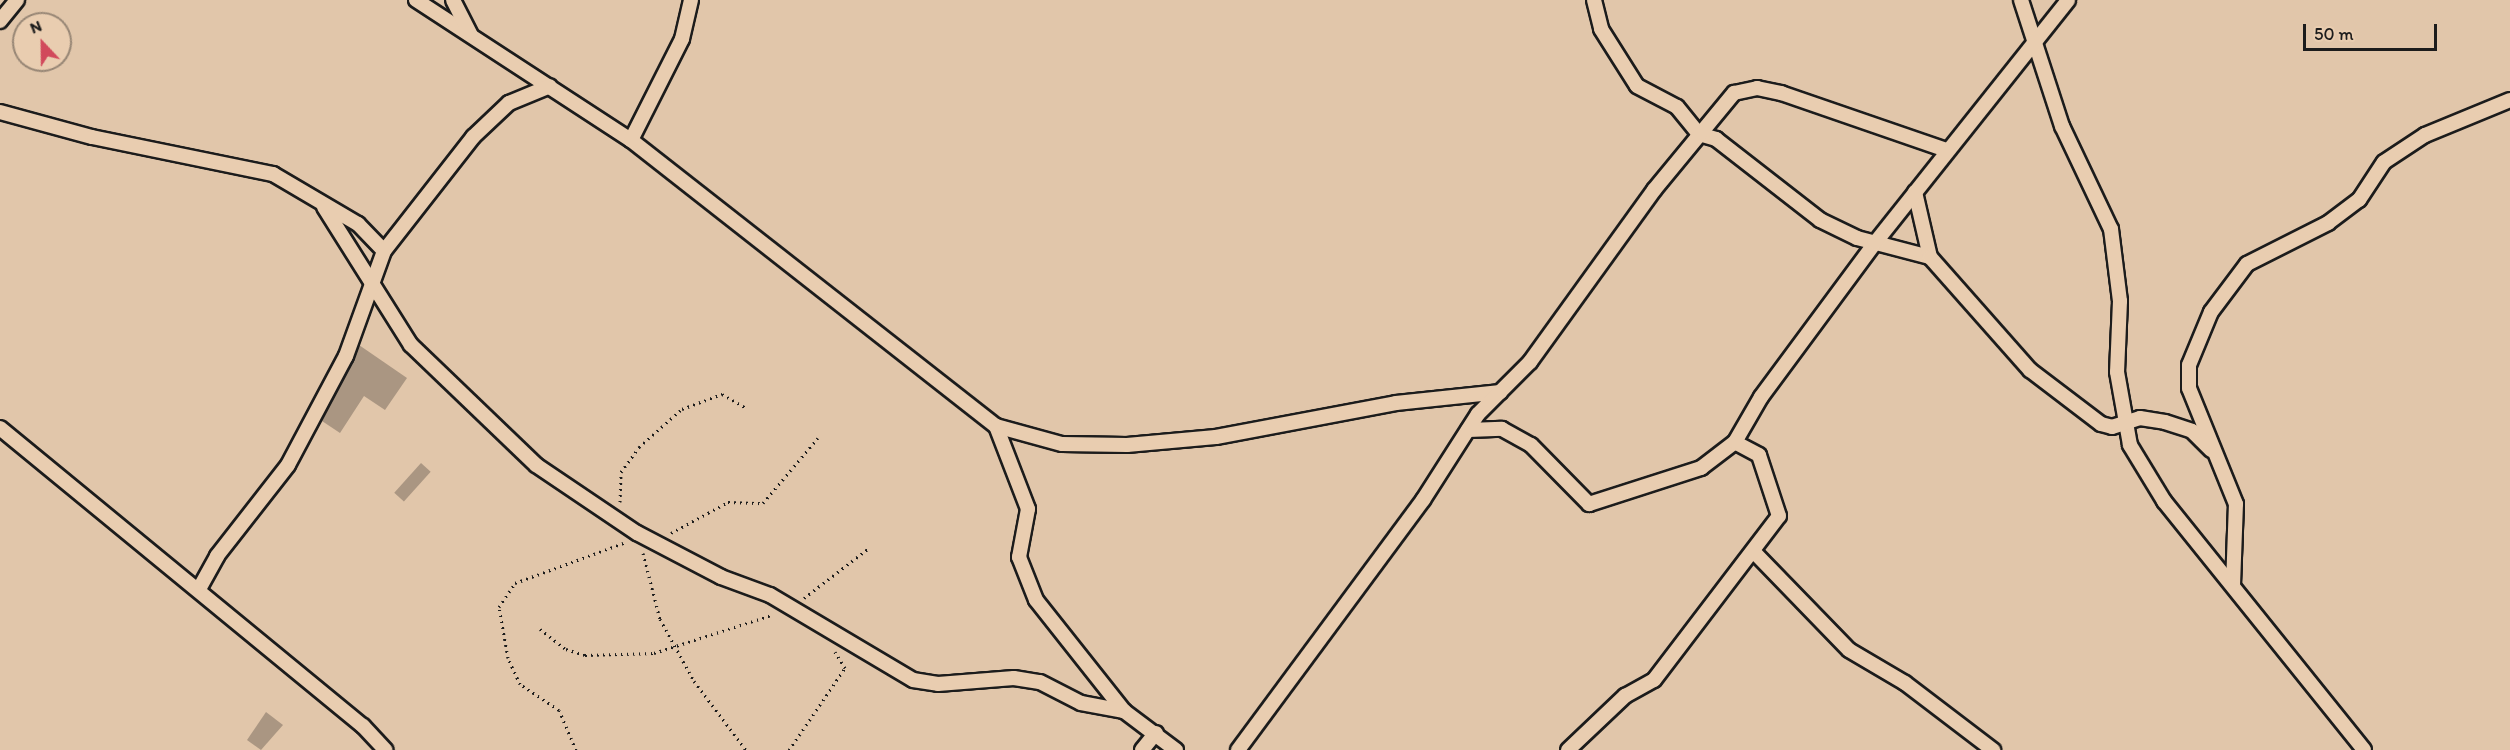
<!DOCTYPE html>
<style>
body{margin:0}
#map{position:relative;width:2510px;height:750px;overflow:hidden;background:#e1c6aa;font-family:Itim,sans-serif}
div>[style]{position:absolute}
.building>*{inset:0;background:#aa9682;transform-origin:0 0}
.path>*{height:3px;margin-top:-1.5px;transform-origin:0;background:repeating-linear-gradient(90deg,#1c1c1c 0 1.5px,transparent 0 6px)}
.roads{filter:drop-shadow(2px 0 #1c1c1c) drop-shadow(-2px 0 #1c1c1c) drop-shadow(0 2px #1c1c1c) drop-shadow(0 -2px #1c1c1c)}
.minor>*{height:14px;margin:-7px;padding:0 7px;transform-origin:7px;border-radius:7px;background:#e9cdb0}
span{translate:-50% -50%;white-space:nowrap;text-align:center;line-height:1.15;-webkit-text-stroke:5px #e9cdb0;paint-order:stroke}
.north{position:absolute;left:12px;top:12px;width:60px;height:60px;box-sizing:border-box;background:#e9cdb0;border:2px solid #978675;border-radius:50%;rotate:338deg;font-size:16px;font-weight:700;line-height:24px;text-align:center;color:#1c1c1c}
.north::after{content:'';display:block;margin:auto;width:21px;height:27px;background:#d1495b;clip-path:polygon(50% 0,100% 100%,50% 72%,0 100%)}
.scale{position:absolute;left:2303px;top:24px;width:134px;height:27px;box-sizing:border-box;border:3px solid #1c1c1c;border-top:0;padding-left:8px;font-size:18px;line-height:21px;white-space:nowrap;color:#1c1c1c;-webkit-text-stroke:4px #e9cdb0;paint-order:stroke}
</style>
<div id="map">
<div class="building">
<div style="clip-path:polygon(359px 345px,407px 378px,385px 410px,364px 396px,340px 433px,322px 421px)"></div>
<div style="left:421px;top:463px;width:13px;height:40px;rotate:42deg"></div>
<div style="clip-path:polygon(266px 712px,283px 725px,261px 750px,247px 740px)"></div>
</div>
<div class="path">
<div style="left:620px;top:502px;width:30px;rotate:-88deg"></div>
<div style="left:621px;top:472px;width:31px;rotate:-54deg"></div>
<div style="left:639px;top:447px;width:57px;rotate:-41.5deg"></div>
<div style="left:682px;top:409px;width:43px;rotate:-20.6deg"></div>
<div style="left:722px;top:394px;width:28px;rotate:30deg"></div>
<div style="left:671px;top:533px;width:65px;rotate:-28.5deg"></div>
<div style="left:728px;top:502px;width:35px;rotate:2deg"></div>
<div style="left:763px;top:503px;width:85px;rotate:-49.8deg"></div>
<div style="left:643px;top:553px;width:68px;rotate:75.6deg"></div>
<div style="left:660px;top:619px;width:71px;rotate:61.3deg"></div>
<div style="left:694px;top:681px;width:86px;rotate:53deg"></div>
<div style="left:804px;top:598px;width:82px;rotate:-37.6deg"></div>
<div style="left:540px;top:629px;width:33px;rotate:38deg"></div>
<div style="left:566px;top:649px;width:20px;rotate:18deg"></div>
<div style="left:585px;top:655px;width:69px;rotate:-1.7deg"></div>
<div style="left:654px;top:653px;width:124px;rotate:-17.9deg"></div>
<div style="left:576px;top:750px;width:43px;rotate:-113deg"></div>
<div style="left:559px;top:710px;width:47px;rotate:-146.3deg"></div>
<div style="left:520px;top:684px;width:29px;rotate:-115deg"></div>
<div style="left:508px;top:658px;width:52px;rotate:-100deg"></div>
<div style="left:499px;top:607px;width:29px;rotate:-56deg"></div>
<div style="left:515px;top:583px;width:116px;rotate:-20.2deg"></div>
<div style="left:789px;top:750px;width:99px;rotate:-55.7deg"></div>
<div style="left:845px;top:668px;width:19px;rotate:-122deg"></div>
</div>
<div class="roads">
<div class="minor">
<div style="left:416px;top:0;width:257px;rotate:33.1deg"></div>
<div style="left:631px;top:140px;width:464px;rotate:38.1deg"></div>
<div style="left:996px;top:426px;width:89px;rotate:68.9deg"></div>
<div style="left:1028px;top:509px;width:49px;rotate:100.6deg"></div>
<div style="left:1019px;top:557px;width:46px;rotate:68.4deg"></div>
<div style="left:1036px;top:600px;width:142px;rotate:51.6deg"></div>
<div style="left:1124px;top:711px;width:65px;rotate:36.9deg"></div>
<div style="left:453px;top:0;width:39px;rotate:63deg"></div>
<div style="left:1594px;top:0;width:30px;rotate:76deg"></div>
<div style="left:1601px;top:29px;width:67px;rotate:57.7deg"></div>
<div style="left:1637px;top:86px;width:45px;rotate:27.7deg"></div>
<div style="left:1677px;top:107px;width:35px;rotate:51deg"></div>
<div style="left:1699px;top:134px;width:18px;rotate:16deg"></div>
<div style="left:1716px;top:139px;width:132px;rotate:37.9deg"></div>
<div style="left:1820px;top:220px;width:41px;rotate:25.9deg"></div>
<div style="left:1857px;top:238px;width:75px;rotate:14.6deg"></div>
<div style="left:2021px;top:0;width:133px;rotate:72deg"></div>
<div style="left:2062px;top:126px;width:114px;rotate:64.6deg"></div>
<div style="left:2111px;top:229px;width:73px;rotate:82.9deg"></div>
<div style="left:2120px;top:301px;width:71px;rotate:92.4deg"></div>
<div style="left:2117px;top:372px;width:74px;rotate:79.9deg"></div>
<div style="left:2130px;top:445px;width:66px;rotate:58.7deg"></div>
<div style="left:2164px;top:501px;width:319px;rotate:51.2deg"></div>
<div style="left:0;top:21px;width:27px;rotate:-51deg"></div>
<div style="left:0;top:112px;width:95px;rotate:15.2deg"></div>
<div style="left:92px;top:137px;width:185px;rotate:11.6deg"></div>
<div style="left:273px;top:174px;width:99px;rotate:30.5deg"></div>
<div style="left:358px;top:224px;width:37px;rotate:46deg"></div>
<div style="left:631px;top:140px;width:113px;rotate:-63.2deg"></div>
<div style="left:682px;top:39px;width:40px;rotate:-77deg"></div>
<div style="left:1915px;top:192px;width:67px;rotate:77deg"></div>
<div style="left:1930px;top:257px;width:151px;rotate:48.5deg"></div>
<div style="left:2030px;top:370px;width:89px;rotate:37.3deg"></div>
<div style="left:2101px;top:424px;width:11px;rotate:15deg"></div>
<div style="left:2112px;top:427px;width:29px;rotate:-18deg"></div>
<div style="left:2140px;top:418px;width:25px;rotate:9deg"></div>
<div style="left:2165px;top:422px;width:28px;rotate:18deg"></div>
<div style="left:2192px;top:431px;width:27px;rotate:45deg"></div>
<div style="left:324px;top:207px;width:163px;rotate:57.8deg"></div>
<div style="left:411px;top:345px;width:173px;rotate:43.8deg"></div>
<div style="left:536px;top:465px;width:122px;rotate:34deg"></div>
<div style="left:637px;top:533px;width:95px;rotate:27.6deg"></div>
<div style="left:721px;top:577px;width:52px;rotate:20.2deg"></div>
<div style="left:770px;top:595px;width:166px;rotate:30.7deg"></div>
<div style="left:913px;top:680px;width:25px;rotate:9deg"></div>
<div style="left:938px;top:684px;width:76px;rotate:-4.5deg"></div>
<div style="left:1014px;top:678px;width:26px;rotate:9deg"></div>
<div style="left:1040px;top:682px;width:46px;rotate:27.1deg"></div>
<div style="left:1081px;top:703px;width:44px;rotate:10.5deg"></div>
<div style="left:996px;top:426px;width:68px;rotate:15.3deg"></div>
<div style="left:1062px;top:444px;width:65px;rotate:0.9deg"></div>
<div style="left:1127px;top:445px;width:89px;rotate:-5.1deg"></div>
<div style="left:1216px;top:437px;width:183px;rotate:-10.7deg"></div>
<div style="left:1396px;top:403px;width:105px;rotate:-6deg"></div>
<div style="left:0;top:428px;width:470px;rotate:39.4deg"></div>
<div style="left:363px;top:726px;width:33px;rotate:47deg"></div>
<div style="left:1468px;top:430px;width:34px;rotate:-2deg"></div>
<div style="left:1502px;top:429px;width:33px;rotate:29deg"></div>
<div style="left:1531px;top:445px;width:83px;rotate:45.5deg"></div>
<div style="left:1589px;top:504px;width:118px;rotate:-17.8deg"></div>
<div style="left:1701px;top:468px;width:43px;rotate:-37.4deg"></div>
<div style="left:1735px;top:442px;width:52px;rotate:-60deg"></div>
<div style="left:1761px;top:397px;width:192px;rotate:-53.5deg"></div>
<div style="left:1875px;top:243px;width:310px;rotate:-51.5deg"></div>
<div style="left:1754px;top:552px;width:136px;rotate:45.9deg"></div>
<div style="left:1849px;top:650px;width:65px;rotate:30.5deg"></div>
<div style="left:1905px;top:683px;width:111px;rotate:37.3deg"></div>
<div style="left:2233px;top:585px;width:81px;rotate:-87.9deg"></div>
<div style="left:2236px;top:504px;width:125px;rotate:-112.1deg"></div>
<div style="left:2189px;top:388px;width:23px;rotate:-90deg"></div>
<div style="left:2189px;top:365px;width:57px;rotate:-67.5deg"></div>
<div style="left:2211px;top:312px;width:60px;rotate:-53.1deg"></div>
<div style="left:2247px;top:264px;width:91px;rotate:-26.8deg"></div>
<div style="left:2328px;top:223px;width:39px;rotate:-37deg"></div>
<div style="left:2359px;top:200px;width:45px;rotate:-56.7deg"></div>
<div style="left:2384px;top:162px;width:49px;rotate:-33.4deg"></div>
<div style="left:2425px;top:135px;width:92px;rotate:-22.4deg"></div>
<div style="left:199px;top:589px;width:38px;rotate:-61deg"></div>
<div style="left:217px;top:556px;width:115px;rotate:-52deg"></div>
<div style="left:288px;top:465px;width:123px;rotate:-62deg"></div>
<div style="left:346px;top:356px;width:112px;rotate:-70.1deg"></div>
<div style="left:384px;top:251px;width:145px;rotate:-52deg"></div>
<div style="left:473px;top:137px;width:50px;rotate:-43.4deg"></div>
<div style="left:509px;top:103px;width:44px;rotate:-22.5deg"></div>
<div style="left:1142px;top:750px;width:22px;rotate:-51deg"></div>
<div style="left:1238px;top:750px;width:311px;rotate:-53.5deg"></div>
<div style="left:1423px;top:500px;width:102px;rotate:-57.4deg"></div>
<div style="left:1478px;top:414px;width:74px;rotate:-45deg"></div>
<div style="left:1530px;top:362px;width:212px;rotate:-54.2deg"></div>
<div style="left:1654px;top:190px;width:126px;rotate:-50.5deg"></div>
<div style="left:1734px;top:93px;width:24px;rotate:-12deg"></div>
<div style="left:1757px;top:88px;width:25px;rotate:12deg"></div>
<div style="left:1781px;top:93px;width:176px;rotate:19deg"></div>
<div style="left:1568px;top:750px;width:79px;rotate:-43.5deg"></div>
<div style="left:1625px;top:696px;width:33px;rotate:-29deg"></div>
<div style="left:1654px;top:680px;width:206px;rotate:-52.7deg"></div>
<div style="left:1779px;top:516px;width:64px;rotate:-108.2deg"></div>
<div style="left:1759px;top:455px;width:27px;rotate:-152deg"></div>
</div>
</div>
<div class="north">N</div>
<div class="scale">50 m</div>
</div>
